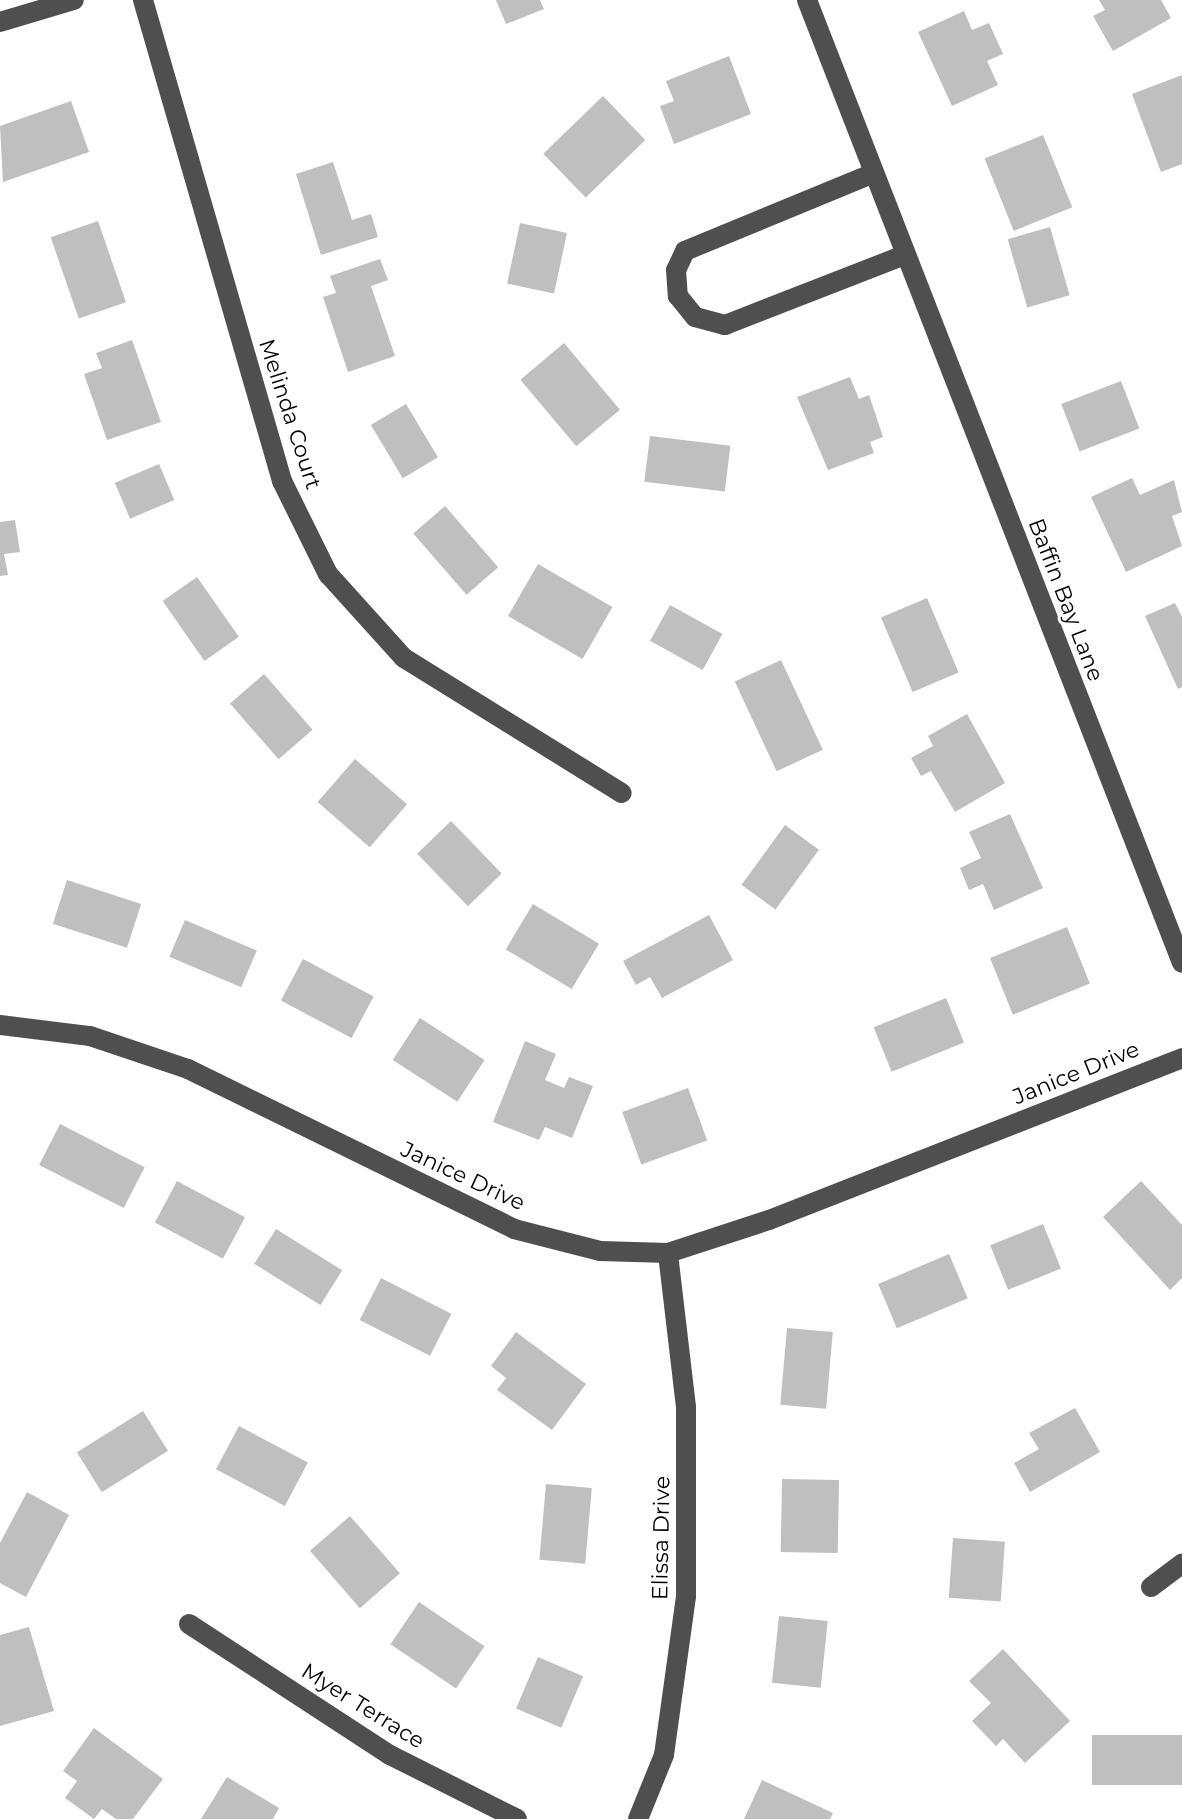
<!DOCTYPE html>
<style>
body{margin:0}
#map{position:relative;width:1182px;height:1819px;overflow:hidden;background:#fff;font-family:Montserrat,sans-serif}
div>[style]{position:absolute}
.building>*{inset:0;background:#bfbfbf;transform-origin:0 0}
.minor>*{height:20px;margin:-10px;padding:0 10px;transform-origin:10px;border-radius:10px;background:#4f4f4f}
span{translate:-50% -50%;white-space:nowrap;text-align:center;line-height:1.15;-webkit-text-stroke:6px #fff;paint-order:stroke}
.street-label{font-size:22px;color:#000}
</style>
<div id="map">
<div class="building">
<div style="clip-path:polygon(496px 0,540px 0,544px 9px,506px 24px)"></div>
<div style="clip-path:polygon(1099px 0,1161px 0,1171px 18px,1113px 51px,1093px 16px,1105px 10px)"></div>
<div style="clip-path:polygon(964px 11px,972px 30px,989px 23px,1003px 54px,987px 61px,998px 85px,952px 106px,918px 32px)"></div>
<div style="clip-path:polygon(729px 56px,751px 114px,674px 144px,660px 106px,674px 101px,666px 81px)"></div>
<div style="clip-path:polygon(1182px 75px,1182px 164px,1161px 172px,1132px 94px)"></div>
<div style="left:603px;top:96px;width:61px;height:83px;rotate:46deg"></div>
<div style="clip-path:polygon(71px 101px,89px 152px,3px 182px,0 126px)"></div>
<div style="left:1043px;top:135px;width:78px;height:63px;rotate:68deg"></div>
<div style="clip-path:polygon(333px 162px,352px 220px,371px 214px,378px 237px,321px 255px,296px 174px)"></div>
<div style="left:98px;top:221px;width:86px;height:50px;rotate:71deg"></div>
<div style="left:520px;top:223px;width:48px;height:62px;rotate:12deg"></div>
<div style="left:1050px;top:227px;width:71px;height:44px;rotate:74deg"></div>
<div style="clip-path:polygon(380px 259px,388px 280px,371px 286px,395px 356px,348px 372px,323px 297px,336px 293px,330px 276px)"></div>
<div style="clip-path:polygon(132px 340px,161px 422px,107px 440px,84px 374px,102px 368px,96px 353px)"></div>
<div style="left:564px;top:343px;width:87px;height:57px;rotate:50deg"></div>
<div style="clip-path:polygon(850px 377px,859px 399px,869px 395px,883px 437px,870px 442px,874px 453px,828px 470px,797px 397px)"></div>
<div style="left:1121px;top:381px;width:51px;height:64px;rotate:69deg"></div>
<div style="left:406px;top:404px;width:62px;height:41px;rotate:59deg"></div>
<div style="left:650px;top:436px;width:81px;height:46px;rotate:7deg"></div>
<div style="left:159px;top:464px;width:39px;height:48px;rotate:67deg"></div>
<div style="clip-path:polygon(1132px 478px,1140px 495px,1174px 480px,1182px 512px,1172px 516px,1182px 546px,1126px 572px,1091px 497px)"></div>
<div style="left:445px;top:506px;width:81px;height:42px;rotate:49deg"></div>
<div style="clip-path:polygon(15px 520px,20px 552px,4px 554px,8px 575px,0 576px,0 522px)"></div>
<div style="left:538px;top:564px;width:86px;height:60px;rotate:30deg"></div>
<div style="left:197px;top:577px;width:73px;height:42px;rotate:55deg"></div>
<div style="left:927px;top:598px;width:81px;height:50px;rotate:67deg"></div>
<div style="clip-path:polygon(1175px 603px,1182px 617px,1182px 687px,1178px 689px,1145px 616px)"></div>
<div style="left:670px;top:605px;width:60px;height:41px;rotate:29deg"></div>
<div style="left:781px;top:660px;width:99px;height:51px;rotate:65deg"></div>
<div style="left:264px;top:674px;width:74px;height:45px;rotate:49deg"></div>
<div style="clip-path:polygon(967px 714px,1005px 783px,955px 812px,931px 771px,921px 776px,911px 758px,933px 746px,928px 736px)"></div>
<div style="left:355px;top:759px;width:69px;height:57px;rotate:41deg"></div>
<div style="clip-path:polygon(1010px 814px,1043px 888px,994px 910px,983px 884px,969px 890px,960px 868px,981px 858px,969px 832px)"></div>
<div style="left:451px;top:821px;width:73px;height:47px;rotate:46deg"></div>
<div style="left:785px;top:825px;width:42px;height:74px;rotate:36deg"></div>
<div style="left:67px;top:880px;width:78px;height:46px;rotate:18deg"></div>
<div style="left:533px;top:904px;width:77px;height:53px;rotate:31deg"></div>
<div style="clip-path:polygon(709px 915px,733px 960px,662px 998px,650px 977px,636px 985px,623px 961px)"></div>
<div style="left:185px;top:920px;width:78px;height:40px;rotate:23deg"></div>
<div style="left:1067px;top:927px;width:61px;height:83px;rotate:68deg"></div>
<div style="left:303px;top:959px;width:80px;height:47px;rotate:28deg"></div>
<div style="left:946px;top:998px;width:48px;height:78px;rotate:68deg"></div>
<div style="left:420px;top:1018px;width:77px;height:50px;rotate:33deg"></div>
<div style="clip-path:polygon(525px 1041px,556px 1054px,545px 1080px,564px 1088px,569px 1077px,593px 1086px,572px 1138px,545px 1127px,539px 1140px,493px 1122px)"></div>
<div style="left:688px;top:1088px;width:56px;height:70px;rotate:70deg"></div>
<div style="left:60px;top:1124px;width:95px;height:46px;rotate:27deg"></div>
<div style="left:177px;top:1181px;width:77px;height:47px;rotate:28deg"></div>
<div style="clip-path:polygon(1141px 1181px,1182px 1225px,1182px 1278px,1170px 1290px,1103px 1217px)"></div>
<div style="left:1043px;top:1224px;width:48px;height:57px;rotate:68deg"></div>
<div style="left:276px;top:1229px;width:78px;height:41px;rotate:32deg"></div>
<div style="left:949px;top:1254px;width:48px;height:77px;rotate:67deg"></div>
<div style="left:381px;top:1278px;width:79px;height:47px;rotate:27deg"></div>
<div style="left:787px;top:1328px;width:46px;height:77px;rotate:5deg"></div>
<div style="clip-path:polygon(516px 1332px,586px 1384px,552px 1430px,497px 1390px,506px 1378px,491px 1366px)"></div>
<div style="clip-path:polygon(1075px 1408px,1100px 1452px,1030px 1492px,1014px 1463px,1039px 1449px,1029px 1433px)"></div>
<div style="left:143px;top:1411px;width:47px;height:78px;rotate:58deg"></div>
<div style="left:239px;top:1426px;width:78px;height:49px;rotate:28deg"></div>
<div style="left:782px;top:1479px;width:57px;height:73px;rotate:1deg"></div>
<div style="left:546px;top:1484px;width:46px;height:76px;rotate:5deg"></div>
<div style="clip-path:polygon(27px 1492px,69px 1515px,26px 1597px,0 1583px,0 1543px)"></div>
<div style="left:350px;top:1516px;width:76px;height:53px;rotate:49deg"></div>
<div style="left:953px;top:1538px;width:52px;height:60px;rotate:4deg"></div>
<div style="left:419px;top:1602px;width:79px;height:51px;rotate:34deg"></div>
<div style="left:779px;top:1616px;width:49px;height:67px;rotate:6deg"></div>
<div style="clip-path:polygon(29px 1627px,54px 1711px,0 1726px,0 1635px)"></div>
<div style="clip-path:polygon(1003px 1649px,1070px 1721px,1025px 1763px,1003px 1739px,996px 1746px,972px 1721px,991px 1703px,969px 1681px)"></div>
<div style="left:538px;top:1657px;width:49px;height:56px;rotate:23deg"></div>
<div style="clip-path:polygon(94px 1728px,163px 1779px,133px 1819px,116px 1819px,102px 1809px,94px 1819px,65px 1798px,77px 1781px,63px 1771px)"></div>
<div style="left:1182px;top:1735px;width:50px;height:90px;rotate:90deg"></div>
<div style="clip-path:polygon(227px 1777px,279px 1808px,273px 1819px,201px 1819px)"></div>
<div style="clip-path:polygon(762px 1780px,833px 1813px,830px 1819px,744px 1819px)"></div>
</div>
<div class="minor">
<div style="left:143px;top:0;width:501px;rotate:73.88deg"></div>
<div style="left:282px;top:481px;width:104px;rotate:63.7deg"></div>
<div style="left:328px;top:574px;width:113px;rotate:47.9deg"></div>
<div style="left:404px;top:658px;width:256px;rotate:31.8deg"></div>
<div style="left:807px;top:0;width:1033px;rotate:68.72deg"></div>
<div style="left:0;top:22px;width:77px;rotate:-16.6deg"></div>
<div style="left:874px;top:173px;width:204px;rotate:157.6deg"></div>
<div style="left:685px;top:251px;width:21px;rotate:115deg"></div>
<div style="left:676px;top:270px;width:26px;rotate:86deg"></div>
<div style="left:678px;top:296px;width:27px;rotate:51deg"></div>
<div style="left:695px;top:317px;width:31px;rotate:15deg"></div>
<div style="left:725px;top:325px;width:193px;rotate:-21.3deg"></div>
<div style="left:0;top:1025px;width:91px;rotate:7deg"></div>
<div style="left:90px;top:1036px;width:103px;rotate:18.6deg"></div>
<div style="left:188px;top:1069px;width:363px;rotate:26.1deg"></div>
<div style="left:514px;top:1229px;width:89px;rotate:14.3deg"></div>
<div style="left:600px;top:1251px;width:68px;rotate:1.7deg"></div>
<div style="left:668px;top:1253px;width:106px;rotate:-18.1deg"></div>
<div style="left:769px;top:1220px;width:444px;rotate:-21.4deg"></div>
<div style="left:1151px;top:1587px;width:39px;rotate:-37deg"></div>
<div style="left:189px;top:1624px;width:240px;rotate:33.1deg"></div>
<div style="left:390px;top:1755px;width:142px;rotate:26.7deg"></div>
<div style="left:638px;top:1819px;width:69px;rotate:-67.9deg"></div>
<div style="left:664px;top:1755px;width:161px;rotate:-82.1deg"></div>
<div style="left:686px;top:1596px;width:189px;rotate:-90deg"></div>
<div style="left:686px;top:1407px;width:155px;rotate:-96.7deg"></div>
</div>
<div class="street-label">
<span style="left:290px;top:414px;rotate:72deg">Melinda Court</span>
<span style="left:1066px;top:600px;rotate:69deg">Baffin Bay Lane</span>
<span style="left:1076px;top:1073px;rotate:-22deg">Janice Drive</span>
<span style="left:463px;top:1176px;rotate:25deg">Janice Drive</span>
<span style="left:661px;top:1538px;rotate:-89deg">Elissa Drive</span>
<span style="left:363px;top:1706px;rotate:32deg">Myer Terrace</span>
</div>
</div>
